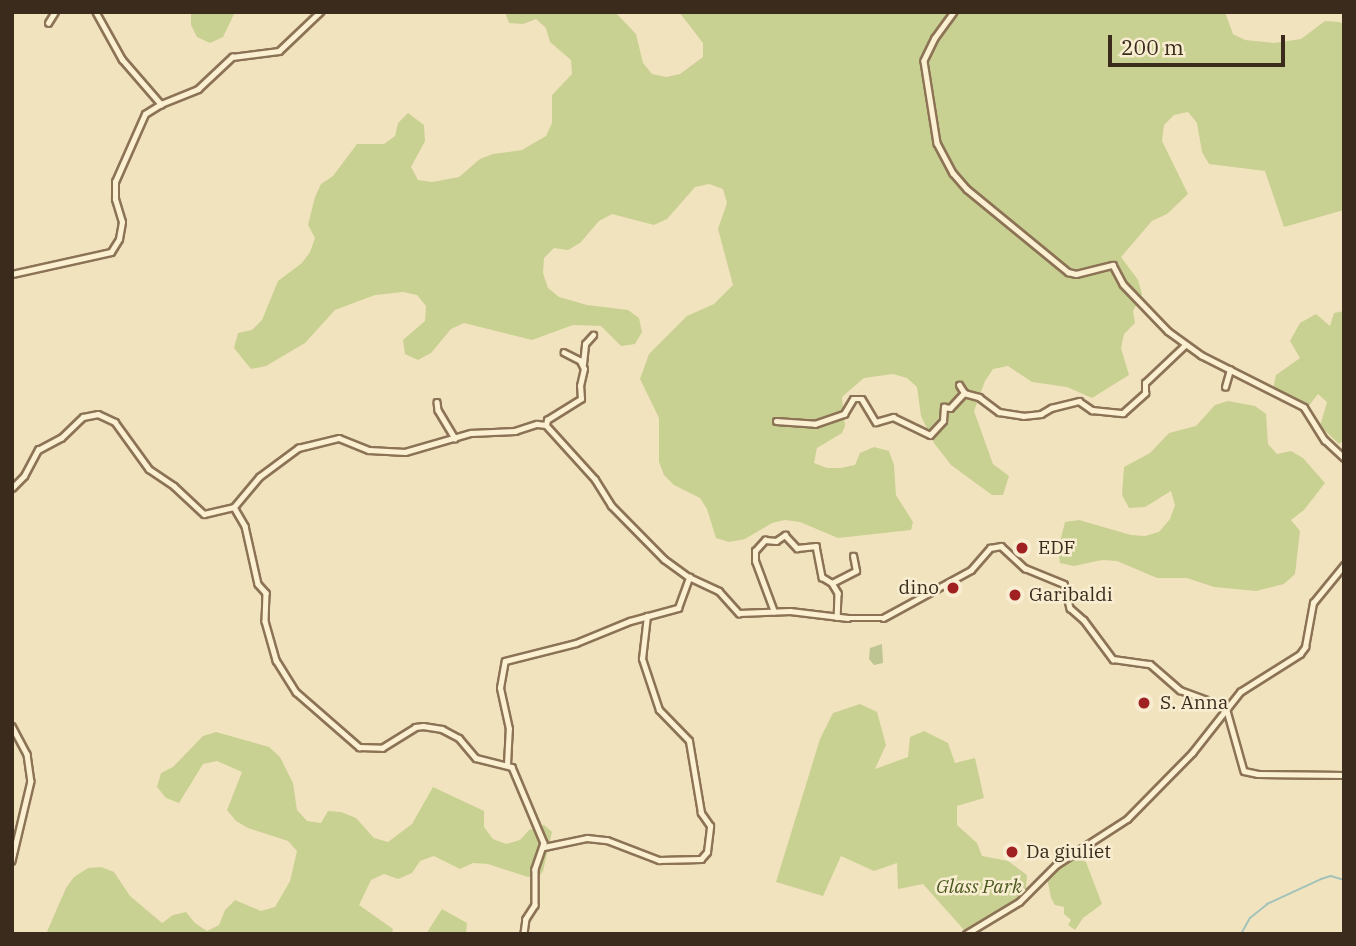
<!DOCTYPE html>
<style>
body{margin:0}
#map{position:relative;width:1356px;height:946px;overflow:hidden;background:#f2e3bf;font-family:"IBM Plex Serif",serif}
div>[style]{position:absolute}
.green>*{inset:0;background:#c9d192}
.cemetery>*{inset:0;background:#bec492}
.stream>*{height:2px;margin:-1px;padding:0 1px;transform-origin:1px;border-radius:1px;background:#a3c3ba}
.roads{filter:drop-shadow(2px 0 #8c7356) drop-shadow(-2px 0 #8c7356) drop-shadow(0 2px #8c7356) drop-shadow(0 -2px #8c7356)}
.street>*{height:4.5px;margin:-2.25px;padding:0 2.25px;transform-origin:2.25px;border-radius:2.25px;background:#fcf0d3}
.dots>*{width:19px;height:19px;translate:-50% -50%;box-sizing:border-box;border:4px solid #f8edd0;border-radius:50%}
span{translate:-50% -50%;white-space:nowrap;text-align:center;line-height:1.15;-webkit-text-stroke:5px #f8edd0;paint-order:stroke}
.poi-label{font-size:19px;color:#3a2b1c}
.left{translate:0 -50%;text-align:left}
.right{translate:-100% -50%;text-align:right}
.park-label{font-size:19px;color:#4a5920;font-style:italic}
.frame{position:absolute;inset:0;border:14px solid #3a2b1c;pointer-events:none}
.scale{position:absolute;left:1108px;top:35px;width:177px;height:32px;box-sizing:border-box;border:4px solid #3a2b1c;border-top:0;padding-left:9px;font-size:21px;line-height:24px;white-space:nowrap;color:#3a2b1c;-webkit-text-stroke:5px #f8edd0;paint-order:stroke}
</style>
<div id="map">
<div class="green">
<div style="clip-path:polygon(191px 12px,235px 12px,223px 37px,210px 43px,197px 37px,191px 25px)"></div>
<div style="clip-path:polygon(505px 12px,615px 12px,636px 34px,643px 63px,652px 74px,666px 77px,680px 74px,703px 57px,703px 43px,679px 12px,1225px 12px,1233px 34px,1245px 40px,1274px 43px,1301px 39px,1325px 21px,1339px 22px,1344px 24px,1344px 210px,1284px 227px,1265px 171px,1209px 164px,1202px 152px,1197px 123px,1188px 112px,1174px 115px,1164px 125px,1162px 141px,1188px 194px,1167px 214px,1152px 221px,1121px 257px,1138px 280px,1142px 294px,1133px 311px,1135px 323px,1124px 334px,1121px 348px,1129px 375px,1092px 398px,1067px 387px,1032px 382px,1008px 366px,993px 369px,985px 381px,974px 411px,993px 464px,1009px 476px,1003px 495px,992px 495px,951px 465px,934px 443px,921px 416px,917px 387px,907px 378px,893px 374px,864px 378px,842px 397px,845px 426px,842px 433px,817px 448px,814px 463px,827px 468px,841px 468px,855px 465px,860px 453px,874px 447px,889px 451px,894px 465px,896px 495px,913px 522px,911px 530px,838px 538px,800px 522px,785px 520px,772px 523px,745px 539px,729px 542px,716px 538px,707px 509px,700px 498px,674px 485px,664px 475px,659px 462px,659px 418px,640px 379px,649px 354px,687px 316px,714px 304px,733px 285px,718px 229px,727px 203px,723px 189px,709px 184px,695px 187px,667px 219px,654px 225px,612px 214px,599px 221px,580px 243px,568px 250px,554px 248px,544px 258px,543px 273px,548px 288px,559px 297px,587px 305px,628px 310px,639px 318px,642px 332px,635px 344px,621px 346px,601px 326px,573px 325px,532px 340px,464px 323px,451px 329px,431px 353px,418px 360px,405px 354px,403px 340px,425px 321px,426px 306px,417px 295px,403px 292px,375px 295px,335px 310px,305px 343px,266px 366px,251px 369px,234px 348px,238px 333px,252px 330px,262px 320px,278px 281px,302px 263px,310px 252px,315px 238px,308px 225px,315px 197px,321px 184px,333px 176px,357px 144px,384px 144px,395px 136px,398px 123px,408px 113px,424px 125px,425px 141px,411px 167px,418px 180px,432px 182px,459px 177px,480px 159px,493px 154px,522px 150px,546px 136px,552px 123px,552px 95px,572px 74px,571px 60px,550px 42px,546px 28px,536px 19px,523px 24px,509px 23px)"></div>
<div style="clip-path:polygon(1344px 311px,1344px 440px,1339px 444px,1320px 426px,1327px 402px,1318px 394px,1308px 407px,1273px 389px,1276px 375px,1300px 358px,1290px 341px,1300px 323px,1316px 314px,1330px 326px,1334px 313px)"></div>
<div style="clip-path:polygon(1228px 401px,1255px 406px,1266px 414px,1268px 444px,1277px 454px,1291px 451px,1303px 458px,1325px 483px,1304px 510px,1291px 520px,1300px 531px,1295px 574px,1284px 584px,1256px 591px,1214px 587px,1187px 578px,1157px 578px,1117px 561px,1102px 560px,1074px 566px,1060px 563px,1058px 550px,1065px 522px,1079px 520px,1131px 535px,1145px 536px,1159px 532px,1170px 519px,1175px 505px,1171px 491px,1145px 507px,1129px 508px,1122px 495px,1124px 467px,1150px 453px,1169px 433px,1196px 426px,1215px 405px)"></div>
<div style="clip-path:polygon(860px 704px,877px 712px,886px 745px,875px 769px,908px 757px,910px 737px,924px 731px,948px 743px,955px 763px,975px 758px,984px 798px,957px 806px,957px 825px,977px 843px,982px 856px,1008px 861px,1027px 875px,1026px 888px,1021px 898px,965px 931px,923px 884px,898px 889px,897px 863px,874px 871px,841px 856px,823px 896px,776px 882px,820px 739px,833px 713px)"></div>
<div style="clip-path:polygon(216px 732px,269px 747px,280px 757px,293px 783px,297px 810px,307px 821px,321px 823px,328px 811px,341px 812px,356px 818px,374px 838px,388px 842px,412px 824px,433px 787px,484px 811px,484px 827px,493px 839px,506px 844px,520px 840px,529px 830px,544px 825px,552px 832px,543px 871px,540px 875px,528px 877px,488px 864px,473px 863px,460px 869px,434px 856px,420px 861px,412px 873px,398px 879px,384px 874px,371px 880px,359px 905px,393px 929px,392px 934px,46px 934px,66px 888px,74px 877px,88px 868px,101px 867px,114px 872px,130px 896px,162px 923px,173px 915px,186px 912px,195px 923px,207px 931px,219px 925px,225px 910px,235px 900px,261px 911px,275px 907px,290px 881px,297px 851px,288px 841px,248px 828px,236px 821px,227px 810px,242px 772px,217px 761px,203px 764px,179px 803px,166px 798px,157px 787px,161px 773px,173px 767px,203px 736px)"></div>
<div style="clip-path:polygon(1077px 856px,1086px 862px,1102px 904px,1083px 918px,1075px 930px,1068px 925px,1071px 920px,1064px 914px,1064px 907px,1055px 905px,1051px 898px,1047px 878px)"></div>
<div style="clip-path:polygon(442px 909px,467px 923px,466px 934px,426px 934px)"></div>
</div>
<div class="cemetery">
<div style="clip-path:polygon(882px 644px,883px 663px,874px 665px,869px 659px,870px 648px)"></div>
</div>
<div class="stream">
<div style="left:1241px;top:934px;width:18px;rotate:-61deg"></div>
<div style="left:1250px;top:918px;width:22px;rotate:-39deg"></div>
<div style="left:1267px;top:904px;width:60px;rotate:-24.8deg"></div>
<div style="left:1321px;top:879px;width:10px;rotate:-17deg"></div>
<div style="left:1331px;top:876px;width:14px;rotate:17deg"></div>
</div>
<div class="roads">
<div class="street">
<div style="left:96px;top:12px;width:54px;rotate:61deg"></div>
<div style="left:122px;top:59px;width:60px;rotate:49.1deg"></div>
<div style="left:954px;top:12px;width:32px;rotate:126deg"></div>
<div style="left:935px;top:38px;width:25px;rotate:116deg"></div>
<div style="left:924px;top:61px;width:83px;rotate:81deg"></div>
<div style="left:937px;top:143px;width:34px;rotate:62deg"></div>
<div style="left:953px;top:173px;width:21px;rotate:49deg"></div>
<div style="left:967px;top:189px;width:131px;rotate:39.4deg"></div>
<div style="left:1068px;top:272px;width:8px;rotate:14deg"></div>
<div style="left:1076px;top:274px;width:38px;rotate:-14deg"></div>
<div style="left:1113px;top:265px;width:21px;rotate:62deg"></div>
<div style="left:1123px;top:284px;width:65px;rotate:46.2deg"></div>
<div style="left:1168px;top:331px;width:41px;rotate:36deg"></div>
<div style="left:1201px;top:355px;width:115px;rotate:26.8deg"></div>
<div style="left:1304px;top:407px;width:39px;rotate:58deg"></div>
<div style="left:1325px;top:440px;width:26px;rotate:43deg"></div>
<div style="left:48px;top:23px;width:13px;rotate:-58deg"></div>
<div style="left:12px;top:274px;width:101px;rotate:-12.5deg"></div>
<div style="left:111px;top:252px;width:15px;rotate:-58deg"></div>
<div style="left:119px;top:239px;width:17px;rotate:-80deg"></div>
<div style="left:122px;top:222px;width:24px;rotate:-107deg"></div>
<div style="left:115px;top:199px;width:17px;rotate:-90deg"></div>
<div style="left:115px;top:182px;width:74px;rotate:-66.2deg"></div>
<div style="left:145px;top:114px;width:19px;rotate:-32deg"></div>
<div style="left:161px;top:104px;width:40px;rotate:-22deg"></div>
<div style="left:198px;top:89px;width:47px;rotate:-43.3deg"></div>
<div style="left:232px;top:57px;width:47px;rotate:-7.3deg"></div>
<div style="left:279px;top:51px;width:57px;rotate:-43.6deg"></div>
<div style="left:583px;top:364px;width:20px;rotate:-84deg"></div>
<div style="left:585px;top:344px;width:12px;rotate:-48deg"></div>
<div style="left:1225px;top:387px;width:18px;rotate:-74deg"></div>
<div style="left:964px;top:393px;width:16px;rotate:15deg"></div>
<div style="left:979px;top:397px;width:25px;rotate:37deg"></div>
<div style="left:999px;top:412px;width:24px;rotate:9deg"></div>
<div style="left:1023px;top:416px;width:18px;rotate:-6deg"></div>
<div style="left:1041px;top:414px;width:12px;rotate:-31deg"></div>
<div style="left:1051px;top:408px;width:29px;rotate:-14deg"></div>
<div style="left:1079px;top:401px;width:16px;rotate:35deg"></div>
<div style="left:1092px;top:410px;width:31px;rotate:6deg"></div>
<div style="left:1123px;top:413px;width:30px;rotate:-42deg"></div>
<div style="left:1145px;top:393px;width:10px;rotate:-90deg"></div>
<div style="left:1145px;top:383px;width:55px;rotate:-43.5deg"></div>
<div style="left:437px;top:402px;width:8px;rotate:83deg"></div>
<div style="left:438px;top:410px;width:33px;rotate:59deg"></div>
<div style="left:776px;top:421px;width:39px;rotate:4deg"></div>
<div style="left:815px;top:424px;width:31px;rotate:-19deg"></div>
<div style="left:844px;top:414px;width:17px;rotate:-59deg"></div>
<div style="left:853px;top:399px;width:9px"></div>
<div style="left:862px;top:399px;width:27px;rotate:59deg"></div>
<div style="left:876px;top:422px;width:18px;rotate:-16deg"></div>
<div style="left:893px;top:417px;width:41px;rotate:25.9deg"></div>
<div style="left:930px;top:435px;width:19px;rotate:-47deg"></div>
<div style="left:943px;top:421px;width:14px;rotate:-86deg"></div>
<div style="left:944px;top:407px;width:6px;rotate:9deg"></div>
<div style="left:950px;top:408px;width:21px;rotate:-47deg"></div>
<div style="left:964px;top:393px;width:9px;rotate:-122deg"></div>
<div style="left:546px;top:425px;width:5px;rotate:-79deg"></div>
<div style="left:547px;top:420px;width:40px;rotate:-32deg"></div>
<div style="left:581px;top:399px;width:13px;rotate:-94deg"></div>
<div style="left:580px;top:386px;width:17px;rotate:-77deg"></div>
<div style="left:584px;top:369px;width:9px;rotate:-117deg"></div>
<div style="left:580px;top:361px;width:18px;rotate:-153deg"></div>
<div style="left:12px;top:488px;width:17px;rotate:-45deg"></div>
<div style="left:24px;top:476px;width:30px;rotate:-62deg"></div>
<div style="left:38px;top:450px;width:26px;rotate:-28deg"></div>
<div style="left:61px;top:438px;width:30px;rotate:-44deg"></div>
<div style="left:83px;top:417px;width:15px;rotate:-11deg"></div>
<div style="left:98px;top:414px;width:19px;rotate:25deg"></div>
<div style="left:115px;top:422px;width:58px;rotate:54.1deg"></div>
<div style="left:149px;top:469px;width:30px;rotate:34deg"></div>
<div style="left:174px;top:486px;width:41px;rotate:43deg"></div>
<div style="left:204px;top:514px;width:31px;rotate:-13deg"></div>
<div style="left:234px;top:507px;width:22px;rotate:60deg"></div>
<div style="left:245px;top:526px;width:59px;rotate:77.4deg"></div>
<div style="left:258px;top:584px;width:12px;rotate:48deg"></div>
<div style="left:266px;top:593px;width:28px;rotate:92deg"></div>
<div style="left:265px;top:621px;width:41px;rotate:74.2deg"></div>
<div style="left:276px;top:660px;width:38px;rotate:58deg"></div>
<div style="left:296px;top:692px;width:84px;rotate:41.1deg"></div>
<div style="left:359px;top:747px;width:23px;rotate:2deg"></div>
<div style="left:382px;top:748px;width:39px;rotate:-32deg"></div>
<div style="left:415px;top:727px;width:8px;rotate:-7deg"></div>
<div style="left:423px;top:726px;width:19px;rotate:9deg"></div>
<div style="left:442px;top:729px;width:19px;rotate:28deg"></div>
<div style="left:459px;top:738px;width:26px;rotate:50deg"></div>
<div style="left:476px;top:758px;width:37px;rotate:14deg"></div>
<div style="left:512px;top:767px;width:82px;rotate:67.2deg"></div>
<div style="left:544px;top:843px;width:28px;rotate:109deg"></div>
<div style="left:535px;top:869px;width:36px;rotate:90deg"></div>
<div style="left:535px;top:905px;width:17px;rotate:123deg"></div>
<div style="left:526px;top:919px;width:15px;rotate:98deg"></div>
<div style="left:234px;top:507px;width:39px;rotate:-50deg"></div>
<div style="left:259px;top:477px;width:49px;rotate:-36.6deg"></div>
<div style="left:298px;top:448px;width:42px;rotate:-13.7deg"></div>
<div style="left:339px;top:438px;width:32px;rotate:22deg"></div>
<div style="left:369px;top:450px;width:36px;rotate:3deg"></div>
<div style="left:405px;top:452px;width:69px;rotate:-16.1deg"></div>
<div style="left:471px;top:433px;width:44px;rotate:-2.6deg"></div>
<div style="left:515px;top:431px;width:23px;rotate:-18deg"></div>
<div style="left:537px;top:424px;width:9px;rotate:6deg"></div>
<div style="left:546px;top:425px;width:73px;rotate:47.8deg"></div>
<div style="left:595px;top:479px;width:31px;rotate:58deg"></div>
<div style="left:611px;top:505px;width:76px;rotate:45.5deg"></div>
<div style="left:664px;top:559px;width:31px;rotate:36deg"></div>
<div style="left:689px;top:577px;width:33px;rotate:25deg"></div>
<div style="left:719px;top:591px;width:30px;rotate:48deg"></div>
<div style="left:739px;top:613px;width:51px;rotate:-2.2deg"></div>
<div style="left:790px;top:611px;width:58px;rotate:6.9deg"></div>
<div style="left:848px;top:618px;width:35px"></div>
<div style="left:883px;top:618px;width:100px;rotate:-28.6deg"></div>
<div style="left:971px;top:570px;width:29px;rotate:-49deg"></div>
<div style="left:990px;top:548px;width:11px;rotate:-10deg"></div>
<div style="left:1001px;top:546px;width:33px;rotate:43deg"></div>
<div style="left:1025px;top:568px;width:42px;rotate:22.3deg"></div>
<div style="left:1064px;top:584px;width:25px;rotate:76deg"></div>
<div style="left:1070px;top:608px;width:18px;rotate:41deg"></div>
<div style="left:1084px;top:620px;width:49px;rotate:53.4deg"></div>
<div style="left:1113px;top:659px;width:37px;rotate:8deg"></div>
<div style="left:1150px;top:664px;width:40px;rotate:41deg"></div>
<div style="left:1180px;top:690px;width:49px;rotate:20.3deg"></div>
<div style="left:1226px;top:707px;width:66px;rotate:74.3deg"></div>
<div style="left:1244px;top:771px;width:14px;rotate:12deg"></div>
<div style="left:1258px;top:774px;width:86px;rotate:0.7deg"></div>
<div style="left:832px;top:583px;width:27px;rotate:-27deg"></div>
<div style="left:856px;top:571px;width:15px;rotate:-101deg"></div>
<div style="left:774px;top:612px;width:54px;rotate:-110.4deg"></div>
<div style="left:755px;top:561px;width:10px;rotate:-90deg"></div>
<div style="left:755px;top:551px;width:15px;rotate:-48deg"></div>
<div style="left:765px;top:540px;width:11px;rotate:5deg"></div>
<div style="left:776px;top:541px;width:11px;rotate:-34deg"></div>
<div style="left:785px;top:535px;width:18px;rotate:47deg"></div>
<div style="left:797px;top:548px;width:19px;rotate:-6deg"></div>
<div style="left:816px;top:546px;width:32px;rotate:79deg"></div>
<div style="left:822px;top:577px;width:12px;rotate:31deg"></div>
<div style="left:832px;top:583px;width:12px;rotate:59deg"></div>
<div style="left:838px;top:593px;width:24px;rotate:92deg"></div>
<div style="left:12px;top:726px;width:32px;rotate:62deg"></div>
<div style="left:27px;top:754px;width:27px;rotate:82deg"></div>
<div style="left:31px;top:781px;width:82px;rotate:103.4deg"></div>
<div style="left:507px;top:764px;width:35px;rotate:-87deg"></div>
<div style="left:509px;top:729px;width:42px;rotate:-102.4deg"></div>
<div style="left:500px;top:688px;width:27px;rotate:-80deg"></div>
<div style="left:505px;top:661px;width:73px;rotate:-14.2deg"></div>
<div style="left:576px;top:643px;width:58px;rotate:-22.2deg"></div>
<div style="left:630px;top:621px;width:50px;rotate:-15.2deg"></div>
<div style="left:678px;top:608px;width:33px;rotate:-70deg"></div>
<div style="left:544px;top:847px;width:44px;rotate:-11.8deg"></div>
<div style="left:587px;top:838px;width:20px;rotate:6deg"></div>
<div style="left:607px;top:840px;width:56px;rotate:21deg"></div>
<div style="left:659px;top:860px;width:42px;rotate:-1.4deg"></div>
<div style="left:701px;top:859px;width:9px;rotate:-49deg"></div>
<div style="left:707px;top:852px;width:26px;rotate:-83deg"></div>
<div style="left:710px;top:826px;width:16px;rotate:-125deg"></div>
<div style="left:701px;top:813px;width:73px;rotate:-99.5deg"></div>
<div style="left:689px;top:741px;width:43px;rotate:-134.1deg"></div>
<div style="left:659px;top:710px;width:54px;rotate:-108.4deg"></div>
<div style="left:642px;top:659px;width:43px;rotate:-83.4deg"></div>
<div style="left:966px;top:934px;width:62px;rotate:-31.1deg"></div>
<div style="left:1019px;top:902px;width:52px;rotate:-45deg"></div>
<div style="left:1056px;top:865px;width:85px;rotate:-32.9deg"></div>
<div style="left:1127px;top:819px;width:93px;rotate:-45.4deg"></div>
<div style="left:1192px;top:753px;width:78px;rotate:-51.8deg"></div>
<div style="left:1240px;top:692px;width:71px;rotate:-32.3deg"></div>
<div style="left:1300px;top:654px;width:9px;rotate:-54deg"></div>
<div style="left:1305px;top:647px;width:45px;rotate:-79.7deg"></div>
<div style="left:1313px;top:603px;width:49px;rotate:-50.8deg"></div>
</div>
</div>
<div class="dots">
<div style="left:1022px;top:548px;background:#a02121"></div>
<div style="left:953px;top:588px;background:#a02121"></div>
<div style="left:1015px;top:595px;background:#a02121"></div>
<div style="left:1144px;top:703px;background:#a02121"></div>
<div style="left:1012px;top:852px;background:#a02121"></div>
</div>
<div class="poi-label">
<span class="left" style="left:1038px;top:548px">EDF</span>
<span class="right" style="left:939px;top:588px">dino</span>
<span class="left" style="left:1029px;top:595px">Garibaldi</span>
<span class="left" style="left:1160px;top:703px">S. Anna</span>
<span class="left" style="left:1026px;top:852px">Da giuliet</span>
</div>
<div class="park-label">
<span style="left:979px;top:887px">Glass Park</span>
</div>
<div class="frame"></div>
<div class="scale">200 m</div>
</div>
